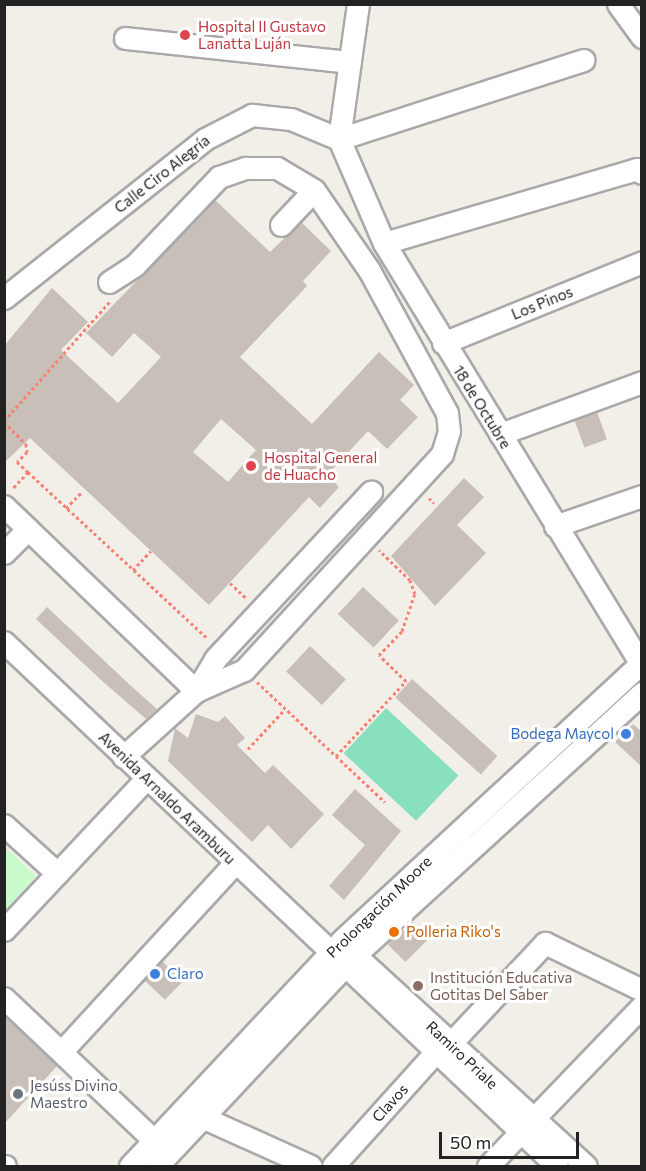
<!DOCTYPE html>
<meta charset="utf-8">
<style>
body{margin:0}
#map{position:relative;width:646px;height:1171px;overflow:hidden;background:#f2efe9;font-family:Commissioner,sans-serif}
div>[style]{position:absolute}
.park>*{inset:0;background:#c8facc}
.pitch>*{inset:0;background:#88e0be;transform-origin:0 0}
.building>*{inset:0;background:#c7bfb8;transform-origin:0 0}
.path>*{height:3px;margin-top:-1.5px;transform-origin:0;background:repeating-linear-gradient(90deg,#fa8072 0 3px,transparent 0 6px)}
.roads{filter:drop-shadow(2px 0 #a9a9a9) drop-shadow(-2px 0 #a9a9a9) drop-shadow(0 2px #a9a9a9) drop-shadow(0 -2px #a9a9a9)}
.minor>*{height:21px;margin:-10.5px;padding:0 10.5px;transform-origin:10.5px;border-radius:10.5px;background:#fff}
.dots>*{width:16px;height:16px;translate:-50% -50%;box-sizing:border-box;border:3px solid #fff;border-radius:50%}
span{translate:-50% -50%;white-space:nowrap;text-align:center;line-height:1.15;-webkit-text-stroke:6px #fff;paint-order:stroke}
.health-label{font-size:15px;color:#be3a42}
.left{translate:0 -50%;text-align:left}
.street-label{font-size:15px;color:#222}
.shop-label{font-size:15px;color:#366cbe}
.right{translate:-100% -50%;text-align:right}
.food-label{font-size:15px;color:#c56008}
.education-label{font-size:15px;color:#785e54}
.worship-label{font-size:15px;color:#5b616d}
.frame{position:absolute;inset:0;border:6px solid #222;pointer-events:none}
.scale{position:absolute;left:439px;top:1132px;width:140px;height:27px;box-sizing:border-box;border:3px solid #222;border-top:0;padding-left:8px;font-size:18px;line-height:21px;white-space:nowrap;color:#222;-webkit-text-stroke:4px #fff;paint-order:stroke}
</style>
<div id="map">
<div class="park">
<div style="clip-path:polygon(5px 847px,36px 876px,5px 911px)"></div>
</div>
<div class="pitch">
<div style="left:386px;top:708px;width:99px;height:62px;rotate:43deg"></div>
</div>
<div class="building">
<div style="clip-path:polygon(evenodd,215px 200px,270px 252px,301px 222px,331px 251px,303px 281px,307px 286px,240px 357px,312px 424px,379px 352px,414px 385px,400px 400px,418px 417px,387px 449px,368px 431px,327px 475px,339px 487px,320px 508px,309px 497px,209px 605px,30px 438px,4px 463px,4px 346px,52px 288px,88px 322px,61px 350px,118px 403px,161px 357px,134px 333px,112px 357px,86px 333px,215px 200px,221px 419px,256px 450px,228px 482px,193px 452px,221px 419px)"></div>
<div style="left:597px;top:412px;width:29px;height:24px;rotate:70deg"></div>
<div style="clip-path:polygon(464px 478px,484px 497px,457px 525px,486px 553px,435px 606px,391px 556px)"></div>
<div style="left:363px;top:587px;width:49px;height:37px;rotate:43deg"></div>
<div style="clip-path:polygon(47px 607px,130px 685px,157px 709px,146px 719px,100px 679px,36px 619px)"></div>
<div style="left:310px;top:646px;width:49px;height:35px;rotate:43deg"></div>
<div style="left:412px;top:679px;width:115px;height:25px;rotate:42deg"></div>
<div style="clip-path:polygon(196px 714px,218px 722px,225px 716px,245px 738px,237px 745px,265px 773px,273px 765px,324px 814px,291px 849px,268px 825px,252px 842px,168px 761px,175px 728px,188px 738px)"></div>
<div style="clip-path:polygon(633px 724px,642px 732px,642px 767px,615px 742px)"></div>
<div style="clip-path:polygon(355px 789px,401px 831px,344px 900px,329px 886px,365px 845px,332px 815px)"></div>
<div style="left:411px;top:921px;width:25px;height:33px;rotate:45deg"></div>
<div style="left:162px;top:961px;width:29px;height:26px;rotate:44deg"></div>
<div style="clip-path:polygon(4px 1016px,57px 1066px,4px 1124px)"></div>
</div>
<div class="path">
<div style="left:4px;top:421px;width:160px;rotate:-48.5deg"></div>
<div style="left:4px;top:422px;width:31px;rotate:45deg"></div>
<div style="left:26px;top:444px;width:8px;rotate:83deg"></div>
<div style="left:27px;top:452px;width:14px;rotate:135deg"></div>
<div style="left:17px;top:462px;width:15px;rotate:42deg"></div>
<div style="left:28px;top:472px;width:23px;rotate:133deg"></div>
<div style="left:28px;top:472px;width:244px;rotate:42.8deg"></div>
<div style="left:429px;top:498px;width:7px;rotate:45deg"></div>
<div style="left:66px;top:508px;width:21px;rotate:-45deg"></div>
<div style="left:133px;top:570px;width:26px;rotate:-47deg"></div>
<div style="left:230px;top:583px;width:21px;rotate:43deg"></div>
<div style="left:257px;top:682px;width:108px;rotate:43.1deg"></div>
<div style="left:336px;top:756px;width:103px;rotate:-47deg"></div>
<div style="left:406px;top:681px;width:37px;rotate:-136deg"></div>
<div style="left:379px;top:655px;width:33px;rotate:-46deg"></div>
<div style="left:402px;top:631px;width:39px;rotate:-71deg"></div>
<div style="left:415px;top:594px;width:15px;rotate:-110deg"></div>
<div style="left:410px;top:580px;width:43px;rotate:-135.9deg"></div>
<div style="left:248px;top:749px;width:54px;rotate:-47.2deg"></div>
<div style="left:336px;top:756px;width:67px;rotate:43.2deg"></div>
</div>
<div class="roads">
<div class="minor">
<div style="left:618px;top:4px;width:41px;rotate:54deg"></div>
<div style="left:125px;top:38px;width:226px;rotate:6.1deg"></div>
<div style="left:339px;top:139px;width:113px;rotate:66.6deg"></div>
<div style="left:384px;top:243px;width:495px;rotate:58.6deg"></div>
<div style="left:339px;top:139px;width:257px;rotate:-17.9deg"></div>
<div style="left:339px;top:139px;width:136px;rotate:-82deg"></div>
<div style="left:281px;top:225px;width:48px;rotate:-46.7deg"></div>
<div style="left:384px;top:243px;width:264px;rotate:-16.3deg"></div>
<div style="left:637px;top:169px;width:6px;rotate:39deg"></div>
<div style="left:109px;top:282px;width:31px;rotate:-33deg"></div>
<div style="left:135px;top:265px;width:122px;rotate:-46.3deg"></div>
<div style="left:219px;top:177px;width:28px;rotate:-19deg"></div>
<div style="left:245px;top:168px;width:32px"></div>
<div style="left:277px;top:168px;width:43px;rotate:30.7deg"></div>
<div style="left:314px;top:190px;width:97px;rotate:55.5deg"></div>
<div style="left:369px;top:270px;width:163px;rotate:61.4deg"></div>
<div style="left:447px;top:413px;width:18px;rotate:84deg"></div>
<div style="left:449px;top:431px;width:24px;rotate:107deg"></div>
<div style="left:442px;top:454px;width:293px;rotate:132.5deg"></div>
<div style="left:244px;top:670px;width:52px;rotate:156.4deg"></div>
<div style="left:196px;top:691px;width:37px;rotate:-59deg"></div>
<div style="left:215px;top:659px;width:229px;rotate:-47deg"></div>
<div style="left:4px;top:298px;width:256px;rotate:-38.3deg"></div>
<div style="left:205px;top:139px;width:53px;rotate:-27.1deg"></div>
<div style="left:252px;top:115px;width:39px;rotate:6deg"></div>
<div style="left:291px;top:119px;width:52px;rotate:22.6deg"></div>
<div style="left:443px;top:343px;width:215px;rotate:-22.1deg"></div>
<div style="left:500px;top:434px;width:151px;rotate:-20.1deg"></div>
<div style="left:4px;top:506px;width:267px;rotate:43.9deg"></div>
<div style="left:196px;top:691px;width:98px;rotate:137.9deg"></div>
<div style="left:555px;top:526px;width:92px;rotate:-19deg"></div>
<div style="left:4px;top:553px;width:34px;rotate:-45deg"></div>
<div style="left:4px;top:642px;width:762px;rotate:43.46deg"></div>
<div style="left:4px;top:825px;width:72px;rotate:42.2deg"></div>
<div style="left:4px;top:930px;width:207px;rotate:-46.8deg"></div>
<div style="left:345px;top:946px;width:326px;rotate:42.4deg"></div>
<div style="left:4px;top:998px;width:222px;rotate:43.5deg"></div>
<div style="left:62px;top:1051px;width:255px;rotate:-47.4deg"></div>
<div style="left:204px;top:1118px;width:117px;rotate:24.2deg"></div>
<div style="left:4px;top:1166px;width:1px"></div>
<div style="left:130px;top:1166px;width:308px;rotate:-46.8deg"></div>
<div style="left:341px;top:941px;width:410px;rotate:-42.8deg"></div>
<div style="left:157px;top:1166px;width:289px;rotate:-46.8deg"></div>
<div style="left:355px;top:955px;width:389px;rotate:-42.4deg"></div>
<div style="left:333px;top:1166px;width:151px;rotate:-48deg"></div>
<div style="left:434px;top:1054px;width:19px;rotate:-32deg"></div>
<div style="left:450px;top:1044px;width:139px;rotate:-46.8deg"></div>
<div style="left:545px;top:943px;width:108px;rotate:25.9deg"></div>
<div style="left:488px;top:1166px;width:222px;rotate:-46.1deg"></div>
</div>
</div>
<div class="dots">
<div style="left:185px;top:35px;background:#e0444e"></div>
<div style="left:251px;top:466px;background:#e0444e"></div>
<div style="left:626px;top:734px;background:#3f7fe0"></div>
<div style="left:394px;top:932px;background:#e8710a"></div>
<div style="left:155px;top:974px;background:#3f7fe0"></div>
<div style="left:418px;top:986px;background:#8d6e63"></div>
<div style="left:18px;top:1094px;background:#6b7280"></div>
</div>
<div class="health-label">
<span class="left" style="left:198px;top:35px">Hospital II Gustavo<br>Lanatta Luján</span>
<span class="left" style="left:264px;top:466px">Hospital General<br>de Huacho</span>
</div>
<div class="street-label">
<span style="left:162px;top:174px;rotate:-38deg">Calle Ciro Alegría</span>
<span style="left:542px;top:303px;rotate:-22deg">Los Pinos</span>
<span style="left:482px;top:407px;rotate:58deg">18 de Octubre</span>
<span style="left:167px;top:798px;rotate:44deg">Avenida Arnaldo Aramburu</span>
<span style="left:379px;top:907px;rotate:-44deg">Prolongación Moore</span>
<span style="left:462px;top:1055px;rotate:43deg">Ramiro Priale</span>
<span style="left:390px;top:1103px;rotate:-48deg">Clavos</span>
</div>
<div class="shop-label">
<span class="right" style="left:614px;top:734px">Bodega Maycol</span>
<span class="left" style="left:167px;top:974px">Claro</span>
</div>
<div class="food-label">
<span class="left" style="left:406px;top:932px">Polleria Riko's</span>
</div>
<div class="education-label">
<span class="left" style="left:430px;top:986px">Institución Educativa<br>Gotitas Del Saber</span>
</div>
<div class="worship-label">
<span class="left" style="left:30px;top:1094px">Jesúss Divino<br>Maestro</span>
</div>
<div class="frame"></div>
<div class="scale">50 m</div>
</div>
